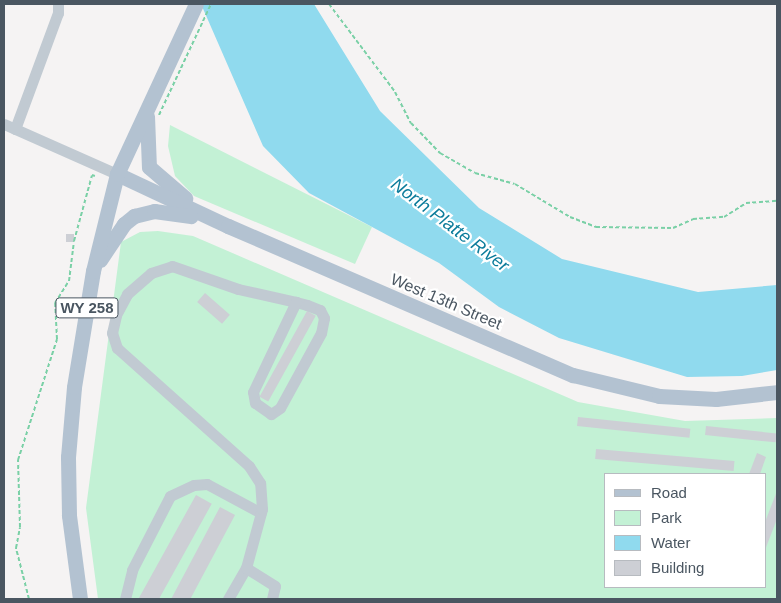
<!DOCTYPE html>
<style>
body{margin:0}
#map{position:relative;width:781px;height:603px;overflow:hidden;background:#f5f3f3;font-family:Arial,sans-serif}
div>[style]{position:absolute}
.green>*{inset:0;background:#c3f1d5}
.water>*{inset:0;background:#90daee}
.building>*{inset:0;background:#cdcfd5;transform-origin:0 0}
.path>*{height:2px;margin-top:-1px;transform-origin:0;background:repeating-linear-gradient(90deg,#7ad0a6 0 4px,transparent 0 6.5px)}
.minor>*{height:11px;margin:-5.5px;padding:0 5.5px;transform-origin:5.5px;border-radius:5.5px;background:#c1cad2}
.major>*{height:15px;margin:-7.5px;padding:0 7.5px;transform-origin:7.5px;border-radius:7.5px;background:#b3c2d1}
span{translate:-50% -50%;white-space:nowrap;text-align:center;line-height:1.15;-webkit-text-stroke:4.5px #fff;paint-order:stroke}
.shield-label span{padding:1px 4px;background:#fff;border:1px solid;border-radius:4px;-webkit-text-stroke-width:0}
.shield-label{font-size:15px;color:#4a5661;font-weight:700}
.street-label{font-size:16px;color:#4a5661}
.water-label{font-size:18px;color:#0c7c9b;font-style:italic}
.frame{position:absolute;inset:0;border:5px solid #4a5661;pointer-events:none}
.legend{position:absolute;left:604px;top:473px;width:162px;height:115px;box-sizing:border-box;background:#fff;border:1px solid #b7bbc0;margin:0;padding:6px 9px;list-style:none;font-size:15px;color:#4a5661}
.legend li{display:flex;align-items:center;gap:10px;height:25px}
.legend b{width:25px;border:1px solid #b7bbc0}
</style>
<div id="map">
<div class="green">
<div style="clip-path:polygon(170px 125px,372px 227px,355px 264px,194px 196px,175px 176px,168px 146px)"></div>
<div style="clip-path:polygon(evenodd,158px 231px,193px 236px,578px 402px,685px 421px,777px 418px,777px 599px,98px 599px,86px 508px,121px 242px,140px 232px,158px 231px,605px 474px,765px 474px,765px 587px,605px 587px,605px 474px)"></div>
</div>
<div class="water">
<div style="clip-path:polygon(201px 4px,314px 4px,380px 111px,479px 208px,562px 259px,698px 292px,777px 285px,777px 370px,742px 376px,687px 377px,559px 338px,499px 307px,439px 263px,309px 193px,263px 146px)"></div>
</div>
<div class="building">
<div style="left:66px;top:234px;width:8px;height:8px"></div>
<div style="left:205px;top:293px;width:33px;height:12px;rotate:41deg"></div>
<div style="left:307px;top:311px;width:10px;height:98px;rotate:29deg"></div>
<div style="left:578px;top:417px;width:113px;height:9px;rotate:6deg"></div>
<div style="left:706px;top:426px;width:71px;height:9px;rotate:6deg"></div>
<div style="left:596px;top:449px;width:139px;height:10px;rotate:5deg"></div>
<div style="clip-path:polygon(757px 453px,766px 457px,760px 474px,749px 474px)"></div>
<div style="clip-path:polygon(777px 491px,777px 519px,765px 550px,765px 522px)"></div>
<div style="left:196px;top:495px;width:18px;height:118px;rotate:29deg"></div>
<div style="left:220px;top:507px;width:17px;height:105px;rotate:28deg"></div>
</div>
<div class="path">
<div style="left:329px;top:4px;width:110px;rotate:53.1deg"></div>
<div style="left:395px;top:92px;width:35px;rotate:63deg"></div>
<div style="left:411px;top:123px;width:42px;rotate:46deg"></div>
<div style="left:440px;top:153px;width:40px;rotate:29.7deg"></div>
<div style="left:475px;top:173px;width:41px;rotate:15.4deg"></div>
<div style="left:515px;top:184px;width:64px;rotate:31deg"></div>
<div style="left:570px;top:217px;width:28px;rotate:21deg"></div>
<div style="left:596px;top:227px;width:77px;rotate:0.7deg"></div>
<div style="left:673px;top:228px;width:22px;rotate:-24deg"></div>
<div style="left:693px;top:219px;width:31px;rotate:-4deg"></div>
<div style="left:724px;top:217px;width:26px;rotate:-32deg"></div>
<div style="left:746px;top:203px;width:31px;rotate:-4deg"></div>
<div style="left:159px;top:115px;width:123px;rotate:-64.9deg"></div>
<div style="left:29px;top:599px;width:53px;rotate:-104.3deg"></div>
<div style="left:16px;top:548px;width:21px;rotate:-79deg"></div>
<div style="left:20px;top:527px;width:67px;rotate:-91.7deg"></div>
<div style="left:18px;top:460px;width:127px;rotate:-72.1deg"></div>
<div style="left:57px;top:339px;width:36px;rotate:-93deg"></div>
<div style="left:55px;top:303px;width:26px;rotate:-58deg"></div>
<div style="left:69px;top:281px;width:40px;rotate:-82.9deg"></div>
<div style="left:74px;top:241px;width:68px;rotate:-74.7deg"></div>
<div style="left:92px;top:175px;width:3px;rotate:18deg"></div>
</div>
<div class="minor">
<div style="left:4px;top:124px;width:124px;rotate:23.9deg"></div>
<div style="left:15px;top:129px;width:124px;rotate:-69.7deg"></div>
<div style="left:58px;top:13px;width:9px;rotate:-90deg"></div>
<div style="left:125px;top:599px;width:30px;rotate:-76deg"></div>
<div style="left:132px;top:570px;width:83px;rotate:-62.8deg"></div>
<div style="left:170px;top:496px;width:26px;rotate:-25deg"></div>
<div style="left:194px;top:485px;width:13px;rotate:-4deg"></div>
<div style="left:207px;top:484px;width:61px;rotate:28.2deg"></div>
<div style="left:228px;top:599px;width:36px;rotate:-60deg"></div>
<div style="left:272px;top:599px;width:13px;rotate:-77deg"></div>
<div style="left:275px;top:586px;width:34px;rotate:-148deg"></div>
<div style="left:246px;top:568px;width:61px;rotate:-74.8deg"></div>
<div style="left:262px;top:509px;width:26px;rotate:-94deg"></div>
<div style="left:260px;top:483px;width:20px;rotate:-123deg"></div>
<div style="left:249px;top:466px;width:177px;rotate:-138.2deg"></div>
<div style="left:117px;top:348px;width:16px;rotate:-108deg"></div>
<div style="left:112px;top:333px;width:18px;rotate:-77deg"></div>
<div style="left:116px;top:315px;width:24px;rotate:-62deg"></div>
<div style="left:127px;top:294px;width:32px;rotate:-41deg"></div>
<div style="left:151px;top:273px;width:22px;rotate:-18deg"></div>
<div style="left:172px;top:266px;width:70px;rotate:19.2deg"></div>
<div style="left:238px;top:289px;width:59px;rotate:12.6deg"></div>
<div style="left:296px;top:302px;width:11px;rotate:15deg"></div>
<div style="left:307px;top:305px;width:14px;rotate:21deg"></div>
<div style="left:320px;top:310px;width:9px;rotate:63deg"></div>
<div style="left:324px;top:318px;width:15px;rotate:101deg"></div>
<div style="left:321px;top:333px;width:85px;rotate:118.7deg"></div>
<div style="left:280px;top:408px;width:11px;rotate:146deg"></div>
<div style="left:271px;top:414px;width:19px;rotate:-145deg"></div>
<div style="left:255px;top:403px;width:11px;rotate:-100deg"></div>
<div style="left:253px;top:392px;width:100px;rotate:-64.5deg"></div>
</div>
<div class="major">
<div style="left:147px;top:116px;width:51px;rotate:87.8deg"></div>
<div style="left:149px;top:167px;width:48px;rotate:40.7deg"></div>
<div style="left:117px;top:174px;width:123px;rotate:25.1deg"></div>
<div style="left:228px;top:226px;width:376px;rotate:23.4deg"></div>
<div style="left:573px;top:375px;width:89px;rotate:13.7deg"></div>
<div style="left:659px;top:396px;width:57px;rotate:3deg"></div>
<div style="left:716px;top:399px;width:61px;rotate:-6.5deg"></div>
<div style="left:100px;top:260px;width:43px;rotate:-56.3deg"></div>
<div style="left:124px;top:224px;width:13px;rotate:-39deg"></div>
<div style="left:134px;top:216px;width:21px;rotate:-14deg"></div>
<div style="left:154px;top:211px;width:37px;rotate:8deg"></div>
<div style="left:80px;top:599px;width:85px;rotate:-97.5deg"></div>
<div style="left:69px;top:515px;width:58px;rotate:-91deg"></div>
<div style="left:68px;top:457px;width:70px;rotate:-85.1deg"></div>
<div style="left:74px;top:387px;width:118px;rotate:-80.7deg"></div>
<div style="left:93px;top:271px;width:100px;rotate:-76.1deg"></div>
<div style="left:117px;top:174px;width:187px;rotate:-65.1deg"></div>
</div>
<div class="shield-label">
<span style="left:87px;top:308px">WY 258</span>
</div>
<div class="street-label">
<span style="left:446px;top:302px;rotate:23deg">West 13th Street</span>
</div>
<div class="water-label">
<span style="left:450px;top:225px;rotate:37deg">North Platte River</span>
</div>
<div class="frame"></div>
<ul class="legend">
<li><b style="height:6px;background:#b3c2d1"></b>Road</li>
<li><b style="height:14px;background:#c3f1d5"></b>Park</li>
<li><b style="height:14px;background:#90daee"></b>Water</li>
<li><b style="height:14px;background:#cdcfd5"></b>Building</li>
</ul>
</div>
